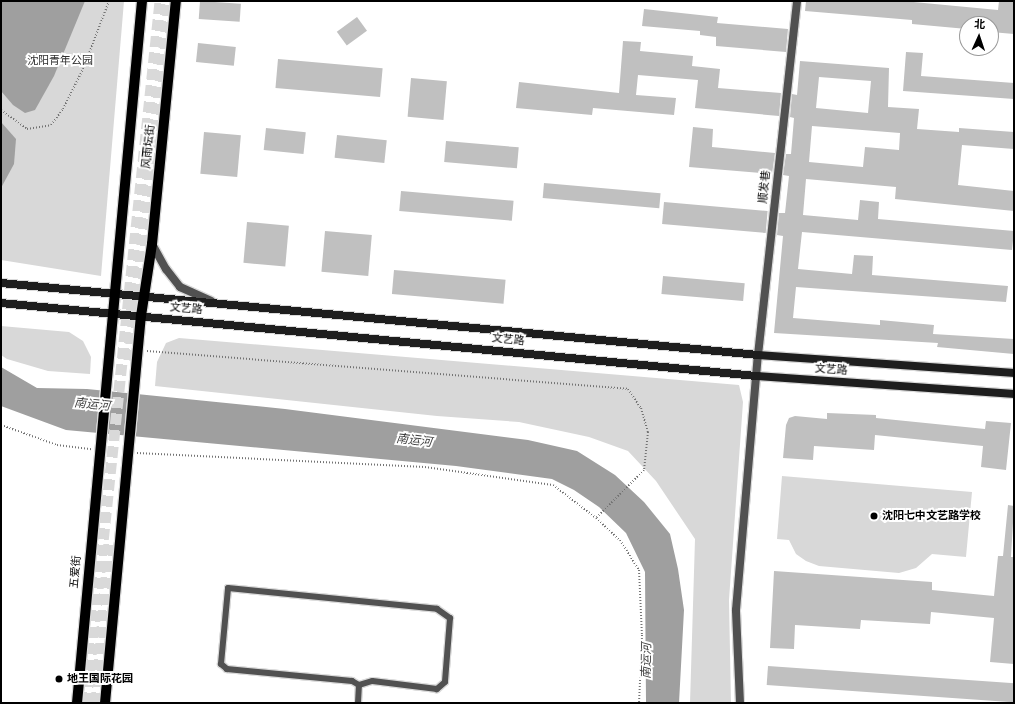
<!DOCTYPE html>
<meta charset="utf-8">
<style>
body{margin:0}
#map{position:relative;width:1015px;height:704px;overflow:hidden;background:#fff;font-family:"Fira Sans","Noto Sans SC",sans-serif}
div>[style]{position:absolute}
.green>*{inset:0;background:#d8d8d8}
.water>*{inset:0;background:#9f9f9f}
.building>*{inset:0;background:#c0c0c0;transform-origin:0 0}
.trunk-tunnel>*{height:11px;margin-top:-5.5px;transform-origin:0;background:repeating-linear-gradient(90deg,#d9d9d9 0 11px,transparent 0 16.5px)}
.path>*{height:2px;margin-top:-1px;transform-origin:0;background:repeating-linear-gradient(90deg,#737373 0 1px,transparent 0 3px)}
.roads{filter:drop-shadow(1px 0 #dbdbdb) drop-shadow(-1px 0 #dbdbdb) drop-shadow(0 1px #dbdbdb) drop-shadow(0 -1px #dbdbdb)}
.service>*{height:6px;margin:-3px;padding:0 3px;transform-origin:3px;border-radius:3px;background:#515151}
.minor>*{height:8px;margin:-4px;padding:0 4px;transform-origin:4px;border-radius:4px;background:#515151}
.tertiary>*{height:8px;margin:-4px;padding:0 4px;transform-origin:4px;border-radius:4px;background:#515151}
.secondary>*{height:8px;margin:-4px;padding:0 4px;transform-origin:4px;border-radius:4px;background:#1e1e1e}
.primary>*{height:10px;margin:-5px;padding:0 5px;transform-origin:5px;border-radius:5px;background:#000}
.dots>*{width:11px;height:11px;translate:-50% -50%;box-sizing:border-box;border:2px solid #fff;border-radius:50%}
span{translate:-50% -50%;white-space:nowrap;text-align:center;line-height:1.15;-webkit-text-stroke:4px #fff;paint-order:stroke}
.park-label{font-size:11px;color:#2f2f2f}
.street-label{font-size:11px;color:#000}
.poi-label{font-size:11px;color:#000;font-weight:700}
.left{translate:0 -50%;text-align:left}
.water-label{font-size:12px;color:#404040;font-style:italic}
.frame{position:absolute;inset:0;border:2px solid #000;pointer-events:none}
.north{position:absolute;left:959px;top:16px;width:40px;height:40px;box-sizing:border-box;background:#fff;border:1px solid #999;border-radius:50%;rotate:3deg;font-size:11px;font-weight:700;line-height:16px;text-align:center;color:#000}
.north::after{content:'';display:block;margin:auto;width:14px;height:18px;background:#000;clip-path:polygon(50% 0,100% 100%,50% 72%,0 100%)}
</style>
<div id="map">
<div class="green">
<div style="clip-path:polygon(1px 1px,124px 1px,101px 276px,1px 260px)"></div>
<div style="clip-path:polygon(1px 326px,69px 332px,83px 341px,91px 357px,90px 374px,48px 371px,7px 359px,1px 355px)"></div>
<div style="clip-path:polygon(179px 338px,739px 385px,743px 402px,729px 600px,731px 703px,690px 703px,695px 539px,656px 481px,628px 451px,589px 437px,519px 422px,437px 416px,155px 386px,157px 362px,166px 343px)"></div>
<div style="clip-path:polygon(782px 476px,972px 492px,966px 557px,932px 554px,916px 568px,899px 573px,819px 566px,806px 561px,796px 554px,789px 540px,777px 539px)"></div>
</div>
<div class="water">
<div style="clip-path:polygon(1px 1px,85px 1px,54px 76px,35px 110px,25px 113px,13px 105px,1px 91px)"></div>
<div style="clip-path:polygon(1px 122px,16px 139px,14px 164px,1px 188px)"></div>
<div style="clip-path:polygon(1px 367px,37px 388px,87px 389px,285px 409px,528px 440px,577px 451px,615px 475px,644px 502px,670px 534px,678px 569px,684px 610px,679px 703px,646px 703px,645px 572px,626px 533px,599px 507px,574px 490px,552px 479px,456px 466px,66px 430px,1px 406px)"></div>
</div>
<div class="building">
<div style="left:200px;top:1px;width:41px;height:18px;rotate:4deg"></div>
<div style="clip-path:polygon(806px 1px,903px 1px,998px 10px,999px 1px,1014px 1px,1014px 34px,991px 32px,991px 24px,967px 24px,967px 29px,912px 24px,912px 20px,805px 11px)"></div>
<div style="clip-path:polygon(644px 9px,718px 17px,717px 23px,788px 29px,786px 52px,716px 46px,716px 37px,700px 35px,700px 31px,642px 26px)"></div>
<div style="left:357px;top:17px;width:17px;height:25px;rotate:54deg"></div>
<div style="clip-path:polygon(623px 41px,641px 42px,640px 51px,693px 56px,692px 66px,720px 69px,718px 88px,781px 93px,779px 116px,695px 108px,698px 80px,638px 75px,636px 95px,676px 98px,674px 115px,593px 108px,592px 115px,516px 108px,519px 82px,619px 93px)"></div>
<div style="left:198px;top:43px;width:38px;height:19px;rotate:6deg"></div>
<div style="clip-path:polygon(906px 52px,923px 53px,921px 76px,1014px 83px,1014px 99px,903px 91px)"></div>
<div style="left:278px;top:59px;width:105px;height:29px;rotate:5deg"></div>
<div style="clip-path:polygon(evenodd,800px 61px,889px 68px,888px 107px,919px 109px,917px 129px,959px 132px,959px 128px,1014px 132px,1014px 149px,962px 145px,958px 185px,1014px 191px,1014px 211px,895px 199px,896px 187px,806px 179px,803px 215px,858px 220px,860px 200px,879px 202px,878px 219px,1014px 231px,1012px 250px,802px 232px,798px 269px,852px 274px,854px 255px,873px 256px,872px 275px,1008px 286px,1006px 302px,796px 287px,793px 318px,880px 325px,880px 320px,934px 325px,933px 334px,1014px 339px,1014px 354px,937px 347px,938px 343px,774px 333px,783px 236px,777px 235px,779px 213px,785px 213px,789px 176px,783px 175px,786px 154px,791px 154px,794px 118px,790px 117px,792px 94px,797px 95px,800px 61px,819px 77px,871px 81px,868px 113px,816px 108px,819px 77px,800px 61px,812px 126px,900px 133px,899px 150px,865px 147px,863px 167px,809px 162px,812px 126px)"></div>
<div style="left:411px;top:78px;width:36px;height:39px;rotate:5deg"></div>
<div style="clip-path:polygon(693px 127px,713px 129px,712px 147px,775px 153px,772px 174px,689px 167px)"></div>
<div style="left:266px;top:128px;width:40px;height:22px;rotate:6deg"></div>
<div style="left:204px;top:132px;width:37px;height:42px;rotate:5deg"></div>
<div style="left:337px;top:135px;width:50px;height:23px;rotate:6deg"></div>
<div style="left:446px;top:141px;width:73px;height:21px;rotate:5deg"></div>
<div style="left:544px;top:183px;width:117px;height:15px;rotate:5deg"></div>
<div style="left:401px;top:191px;width:113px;height:20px;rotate:5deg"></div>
<div style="left:664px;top:202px;width:104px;height:22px;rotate:5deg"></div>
<div style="left:247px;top:222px;width:42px;height:41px;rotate:5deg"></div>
<div style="left:325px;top:231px;width:47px;height:41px;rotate:5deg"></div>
<div style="left:394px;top:270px;width:112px;height:24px;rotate:5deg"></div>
<div style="left:663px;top:276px;width:82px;height:18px;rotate:5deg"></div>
<div style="clip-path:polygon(827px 413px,876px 415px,876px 418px,985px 429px,986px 421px,1011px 423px,1006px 470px,981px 467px,983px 446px,875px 435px,874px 450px,814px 446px,813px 460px,783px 458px,786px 425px,789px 418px,795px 416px,827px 419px)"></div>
<div style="clip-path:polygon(1008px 505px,1014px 506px,1011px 557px,1014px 557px,1014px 664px,990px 662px,994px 618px,931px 612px,930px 624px,861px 620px,860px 629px,795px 625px,794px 649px,770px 648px,774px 571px,932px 582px,932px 590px,994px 596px,998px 556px,1003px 556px)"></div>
<div style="left:768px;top:666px;width:247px;height:19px;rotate:4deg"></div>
</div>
<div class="trunk-tunnel">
<div style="left:129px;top:360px;width:361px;rotate:-83.6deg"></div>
<div style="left:86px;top:703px;width:706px;rotate:-83.98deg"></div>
<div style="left:96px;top:703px;width:164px;rotate:-85.4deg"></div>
</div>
<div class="path">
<div style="left:1px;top:110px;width:32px;rotate:36deg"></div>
<div style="left:27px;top:129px;width:24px;rotate:-9deg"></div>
<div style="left:51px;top:125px;width:20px;rotate:-53deg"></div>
<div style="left:63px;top:109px;width:45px;rotate:-63.4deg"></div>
<div style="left:83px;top:69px;width:73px;rotate:-69.1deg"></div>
<div style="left:147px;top:351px;width:482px;rotate:4.5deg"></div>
<div style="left:628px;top:389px;width:23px;rotate:56deg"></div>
<div style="left:641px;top:408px;width:25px;rotate:74deg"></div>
<div style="left:648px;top:432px;width:38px;rotate:96deg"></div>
<div style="left:644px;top:470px;width:68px;rotate:135deg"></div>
<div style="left:1px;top:425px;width:59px;rotate:19.7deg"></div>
<div style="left:57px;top:445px;width:35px;rotate:7deg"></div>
<div style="left:137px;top:453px;width:288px;rotate:2.8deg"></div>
<div style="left:425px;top:467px;width:129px;rotate:8deg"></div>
<div style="left:553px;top:485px;width:54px;rotate:37.5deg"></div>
<div style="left:596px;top:518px;width:33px;rotate:43deg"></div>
<div style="left:620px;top:540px;width:36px;rotate:58deg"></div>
<div style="left:639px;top:570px;width:65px;rotate:87.4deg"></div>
<div style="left:642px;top:635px;width:68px;rotate:92.5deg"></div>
</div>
<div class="roads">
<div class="service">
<div style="left:228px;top:588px;width:210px;rotate:5.7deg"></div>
<div style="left:437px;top:609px;width:16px;rotate:35deg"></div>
<div style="left:450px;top:618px;width:64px;rotate:94.5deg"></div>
<div style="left:445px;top:682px;width:11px;rotate:139deg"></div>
<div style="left:437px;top:689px;width:65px;rotate:-173deg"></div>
<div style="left:372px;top:681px;width:14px;rotate:163deg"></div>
<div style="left:359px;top:685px;width:8px;rotate:-150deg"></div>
<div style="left:352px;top:681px;width:126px;rotate:-174.5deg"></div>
<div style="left:227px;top:669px;width:8px;rotate:-140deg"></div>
<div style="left:221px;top:664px;width:76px;rotate:-84.7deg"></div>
<div style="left:358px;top:703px;width:18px;rotate:-87deg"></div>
</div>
<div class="minor">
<div style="left:152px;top:244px;width:29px;rotate:61deg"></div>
<div style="left:166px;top:269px;width:23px;rotate:52deg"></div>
<div style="left:180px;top:287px;width:34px;rotate:24deg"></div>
</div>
<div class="tertiary">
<div style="left:740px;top:703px;width:93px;rotate:-92.5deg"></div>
<div style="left:736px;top:610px;width:256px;rotate:-85.1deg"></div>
<div style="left:758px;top:355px;width:356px;rotate:-83.7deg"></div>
</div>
<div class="secondary">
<div style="left:1px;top:283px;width:760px;rotate:5.43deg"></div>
<div style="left:758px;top:355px;width:257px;rotate:4deg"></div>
<div style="left:1px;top:303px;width:760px;rotate:5.52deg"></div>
<div style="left:757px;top:376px;width:258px;rotate:4deg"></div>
</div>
<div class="primary">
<div style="left:77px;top:703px;width:705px;rotate:-84.71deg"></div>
<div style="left:105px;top:703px;width:389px;rotate:-84.7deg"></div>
<div style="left:141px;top:316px;width:73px;rotate:-81.3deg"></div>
<div style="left:152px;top:244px;width:244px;rotate:-84.4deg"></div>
</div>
</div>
<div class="dots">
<div style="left:874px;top:516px;background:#000"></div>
<div style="left:59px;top:679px;background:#000"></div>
</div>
<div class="park-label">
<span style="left:60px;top:61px">沈阳青年公园</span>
</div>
<div class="street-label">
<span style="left:149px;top:147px;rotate:-84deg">风雨坛街</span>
<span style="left:765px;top:187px;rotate:-84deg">顺发巷</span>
<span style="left:186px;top:309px;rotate:5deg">文艺路</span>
<span style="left:508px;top:340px;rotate:6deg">文艺路</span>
<span style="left:831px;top:370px;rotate:4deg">文艺路</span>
<span style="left:76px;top:572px;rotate:-85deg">五爱街</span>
</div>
<div class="poi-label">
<span class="left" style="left:882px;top:516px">沈阳七中文艺路学校</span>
<span class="left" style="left:67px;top:679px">地王国际花园</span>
</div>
<div class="water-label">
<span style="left:92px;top:405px;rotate:6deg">南运河</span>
<span style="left:414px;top:441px;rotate:7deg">南运河</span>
<span style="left:647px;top:661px;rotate:-89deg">南运河</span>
</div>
<div class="frame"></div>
<div class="north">北</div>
</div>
